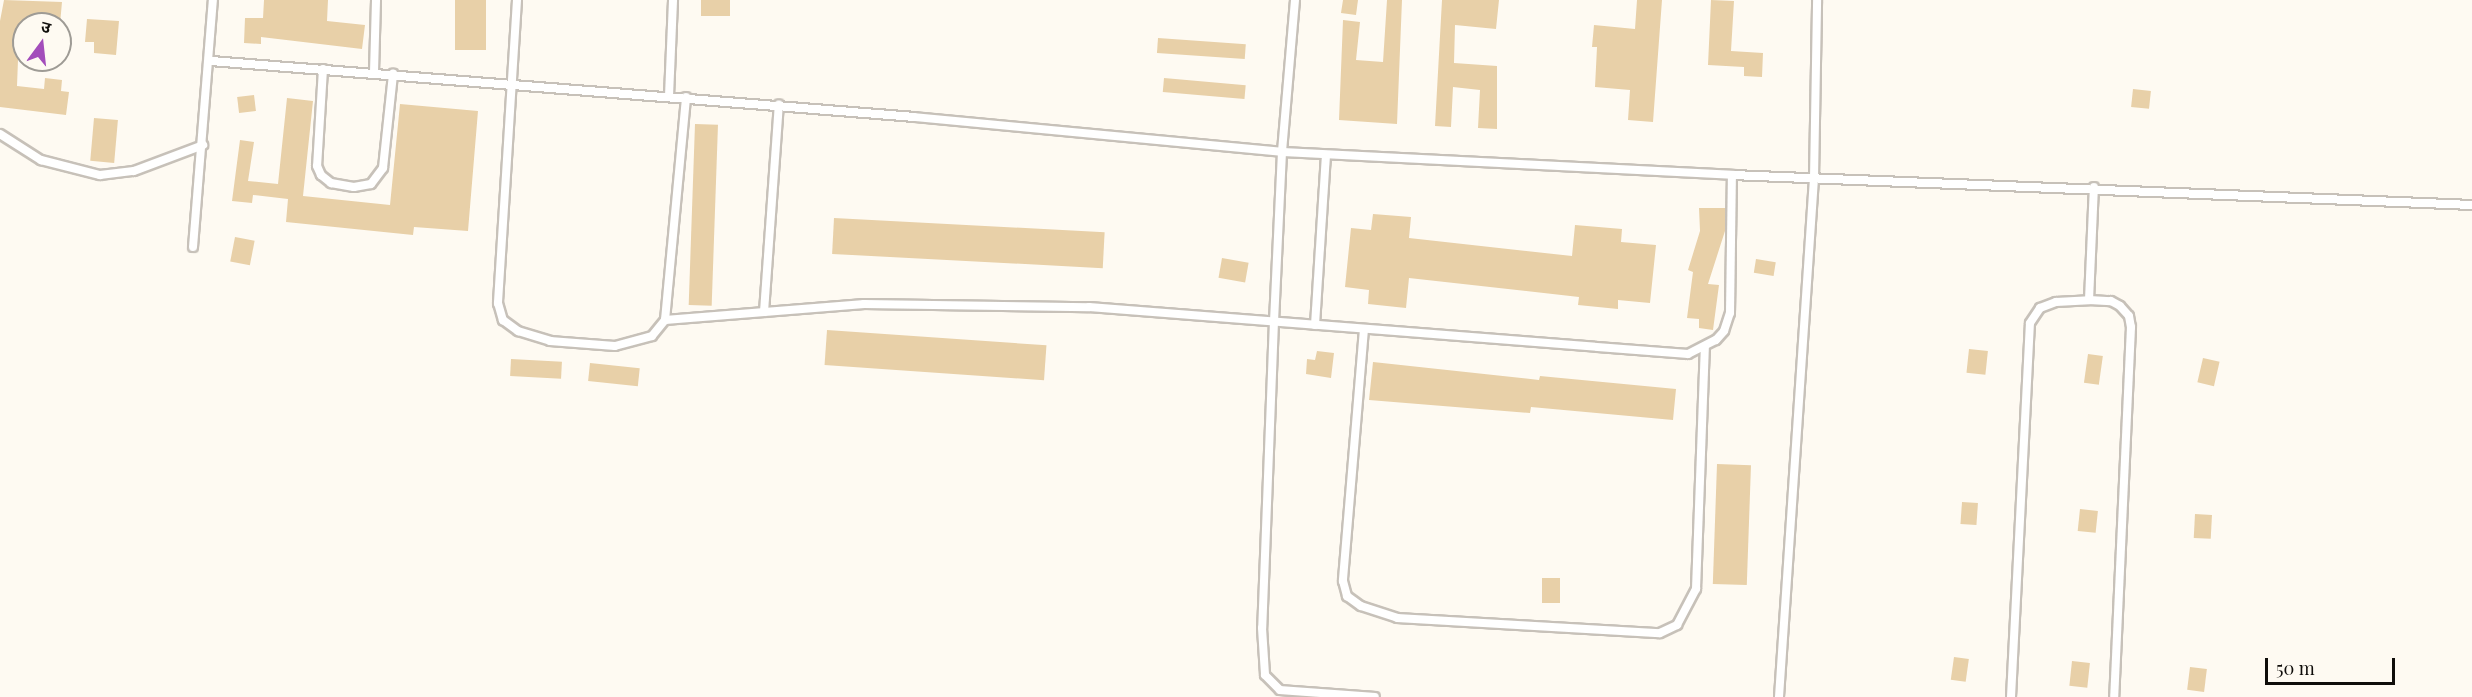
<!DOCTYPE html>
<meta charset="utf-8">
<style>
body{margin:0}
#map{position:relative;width:2472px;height:697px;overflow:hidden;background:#fefaf2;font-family:"Playfair Display","Noto Sans Devanagari",serif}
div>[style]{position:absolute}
.building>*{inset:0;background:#e8d0a8;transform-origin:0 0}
.roads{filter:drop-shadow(2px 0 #c7c1b9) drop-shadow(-2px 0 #c7c1b9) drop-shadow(0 2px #c7c1b9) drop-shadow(0 -2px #c7c1b9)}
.lane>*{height:8px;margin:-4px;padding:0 4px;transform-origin:4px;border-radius:4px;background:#fff}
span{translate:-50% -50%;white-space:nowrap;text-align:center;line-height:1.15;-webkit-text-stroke:6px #fefaf2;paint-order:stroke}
.north{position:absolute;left:12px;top:12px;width:60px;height:60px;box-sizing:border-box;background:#fefaf2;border:2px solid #9e9b95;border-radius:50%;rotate:15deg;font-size:16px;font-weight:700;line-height:24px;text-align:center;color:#0f0d0a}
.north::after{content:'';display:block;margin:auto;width:21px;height:27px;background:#a34dbb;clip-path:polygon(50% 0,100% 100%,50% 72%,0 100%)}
.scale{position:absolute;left:2265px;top:658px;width:130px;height:27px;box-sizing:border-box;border:3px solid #0f0d0a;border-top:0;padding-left:8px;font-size:18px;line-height:21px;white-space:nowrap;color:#0f0d0a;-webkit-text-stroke:4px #fefaf2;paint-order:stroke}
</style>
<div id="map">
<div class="building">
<div style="clip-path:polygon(4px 0,62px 2px,60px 24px,24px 24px,24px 60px,18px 60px,17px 86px,44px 89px,45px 78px,62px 80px,61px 91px,69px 92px,66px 115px,0 107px,0 21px)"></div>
<div style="clip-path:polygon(264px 0,328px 0,327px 21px,365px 25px,362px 49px,261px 37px,261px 44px,244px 43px,245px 18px,263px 18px)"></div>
<div style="left:455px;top:0;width:31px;height:50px"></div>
<div style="left:701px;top:0;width:29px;height:16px"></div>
<div style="clip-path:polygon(1343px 0,1358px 0,1356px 15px,1341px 13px)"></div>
<div style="clip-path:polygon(1387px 0,1402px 0,1397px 124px,1339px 120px,1343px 20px,1360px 22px,1356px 60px,1383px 62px)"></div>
<div style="clip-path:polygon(1442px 0,1499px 0,1496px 29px,1455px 25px,1454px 63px,1497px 66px,1497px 129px,1478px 128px,1480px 90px,1453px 87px,1451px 127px,1435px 126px)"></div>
<div style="clip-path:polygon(1637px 0,1662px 0,1653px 122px,1628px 120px,1630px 90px,1595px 87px,1597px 47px,1592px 47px,1594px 25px,1635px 29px)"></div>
<div style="clip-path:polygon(1711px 0,1734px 1px,1731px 51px,1763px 53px,1762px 77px,1744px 76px,1744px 67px,1708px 65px)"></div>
<div style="clip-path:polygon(87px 19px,119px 21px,116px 55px,94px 53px,94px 42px,85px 42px)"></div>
<div style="left:1158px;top:38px;width:88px;height:15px;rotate:4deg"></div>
<div style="left:1164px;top:78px;width:82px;height:14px;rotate:5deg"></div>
<div style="left:2133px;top:89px;width:18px;height:18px;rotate:6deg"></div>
<div style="left:254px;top:95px;width:16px;height:17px;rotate:83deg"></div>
<div style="clip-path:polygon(287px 98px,313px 101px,303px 196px,390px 205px,400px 104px,478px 111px,468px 231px,414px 227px,413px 235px,286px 222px,288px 199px,253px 195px,252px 203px,232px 201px,240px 140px,254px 142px,248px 181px,278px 184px)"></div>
<div style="left:94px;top:118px;width:24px;height:43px;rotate:5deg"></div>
<div style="left:695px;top:124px;width:23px;height:181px;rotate:2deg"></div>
<div style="clip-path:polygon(1699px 208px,1726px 208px,1725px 231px,1708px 284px,1719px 285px,1713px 330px,1699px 328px,1699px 319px,1687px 318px,1693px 272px,1688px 270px,1700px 231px)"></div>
<div style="clip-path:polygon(1373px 214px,1411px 217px,1409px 238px,1572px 256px,1575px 225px,1622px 229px,1621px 242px,1656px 245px,1650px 303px,1618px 300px,1618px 309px,1578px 305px,1579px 297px,1409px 278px,1406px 308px,1368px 304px,1369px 290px,1345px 287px,1351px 228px,1371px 230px)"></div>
<div style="left:834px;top:218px;width:271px;height:36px;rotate:3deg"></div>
<div style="left:235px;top:237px;width:20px;height:25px;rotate:11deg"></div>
<div style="left:1222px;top:258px;width:27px;height:20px;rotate:10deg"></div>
<div style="left:1756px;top:259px;width:20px;height:14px;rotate:9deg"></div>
<div style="left:827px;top:330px;width:220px;height:35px;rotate:4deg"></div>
<div style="left:1969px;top:349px;width:19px;height:24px;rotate:6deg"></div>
<div style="clip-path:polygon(1317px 351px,1334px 353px,1331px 378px,1306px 374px,1307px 359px,1315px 360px)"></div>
<div style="left:2088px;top:354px;width:15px;height:29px;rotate:8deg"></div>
<div style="left:2203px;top:358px;width:17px;height:25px;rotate:13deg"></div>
<div style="left:511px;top:359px;width:51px;height:17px;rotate:3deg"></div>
<div style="clip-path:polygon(1373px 362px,1539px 380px,1540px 376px,1676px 389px,1673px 420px,1531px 407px,1530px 413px,1369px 400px)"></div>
<div style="left:590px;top:363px;width:50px;height:18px;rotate:6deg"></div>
<div style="left:1717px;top:464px;width:34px;height:120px;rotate:2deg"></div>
<div style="left:1962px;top:502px;width:16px;height:22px;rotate:4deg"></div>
<div style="left:2080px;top:509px;width:18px;height:22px;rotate:6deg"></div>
<div style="left:2195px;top:514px;width:17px;height:24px;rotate:3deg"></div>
<div style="left:1542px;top:578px;width:18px;height:25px"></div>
<div style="left:1954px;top:657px;width:15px;height:23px;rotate:8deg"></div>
<div style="left:2072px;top:661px;width:18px;height:25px;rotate:6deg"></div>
<div style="left:2190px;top:667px;width:17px;height:23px;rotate:7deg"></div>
</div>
<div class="roads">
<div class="lane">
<div style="left:517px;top:0;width:304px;rotate:93.6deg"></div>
<div style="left:498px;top:303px;width:18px;rotate:74deg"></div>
<div style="left:503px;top:320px;width:19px;rotate:36deg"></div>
<div style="left:518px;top:331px;width:34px;rotate:17deg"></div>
<div style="left:550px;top:341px;width:65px;rotate:4.4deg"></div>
<div style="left:615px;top:346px;width:38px;rotate:-15deg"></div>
<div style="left:652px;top:336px;width:21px;rotate:-51deg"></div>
<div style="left:665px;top:320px;width:224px;rotate:-84.6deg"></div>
<div style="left:1295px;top:0;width:153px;rotate:94.9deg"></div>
<div style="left:1282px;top:152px;width:169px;rotate:92.7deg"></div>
<div style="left:1274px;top:321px;width:307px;rotate:92.2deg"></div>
<div style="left:1262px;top:628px;width:47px;rotate:86.3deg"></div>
<div style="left:1265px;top:675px;width:21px;rotate:45deg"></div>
<div style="left:1280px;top:690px;width:95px;rotate:4.2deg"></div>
<div style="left:211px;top:61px;width:705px;rotate:4.55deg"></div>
<div style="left:914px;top:117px;width:370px;rotate:5.4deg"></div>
<div style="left:1282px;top:152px;width:451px;rotate:2.9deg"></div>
<div style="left:323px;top:69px;width:97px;rotate:93.5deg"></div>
<div style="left:317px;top:166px;width:10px;rotate:66deg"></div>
<div style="left:321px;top:175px;width:13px;rotate:39deg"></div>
<div style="left:331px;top:183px;width:23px;rotate:10deg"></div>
<div style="left:354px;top:187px;width:17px;rotate:-10deg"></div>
<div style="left:371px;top:184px;width:20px;rotate:-53deg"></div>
<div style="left:383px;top:168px;width:95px;rotate:-83.9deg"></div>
<div style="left:374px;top:72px;width:72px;rotate:-88.4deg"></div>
<div style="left:669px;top:96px;width:96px;rotate:-87.6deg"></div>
<div style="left:0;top:134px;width:49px;rotate:32.4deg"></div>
<div style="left:41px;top:160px;width:61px;rotate:14.3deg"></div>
<div style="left:100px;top:175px;width:34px;rotate:-7deg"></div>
<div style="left:134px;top:171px;width:74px;rotate:-20.6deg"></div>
<div style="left:193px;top:247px;width:248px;rotate:-85.4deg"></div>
<div style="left:2089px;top:300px;width:113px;rotate:-87.5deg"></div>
<div style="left:764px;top:312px;width:208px;rotate:-85.9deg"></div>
<div style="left:665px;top:320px;width:200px;rotate:-4.6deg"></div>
<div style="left:864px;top:304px;width:225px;rotate:0.8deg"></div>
<div style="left:1089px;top:307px;width:601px;rotate:4.49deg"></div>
<div style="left:1688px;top:354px;width:31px;rotate:-27deg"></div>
<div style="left:1716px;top:340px;width:12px;rotate:-48deg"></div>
<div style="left:1724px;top:331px;width:19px;rotate:-72deg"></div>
<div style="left:1730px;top:313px;width:138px;rotate:-89.2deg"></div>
<div style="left:1732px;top:175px;width:741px;rotate:2.32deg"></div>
<div style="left:1315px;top:325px;width:170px;rotate:-86.3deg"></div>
<div style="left:1364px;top:329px;width:253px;rotate:94.8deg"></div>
<div style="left:1343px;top:581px;width:16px;rotate:75deg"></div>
<div style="left:1347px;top:596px;width:17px;rotate:36deg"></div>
<div style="left:1361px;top:606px;width:38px;rotate:18deg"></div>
<div style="left:1397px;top:618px;width:263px;rotate:3.3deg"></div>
<div style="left:1660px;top:633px;width:19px;rotate:-25deg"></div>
<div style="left:1677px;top:625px;width:41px;rotate:-62.2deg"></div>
<div style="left:1696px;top:589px;width:241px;rotate:-87.9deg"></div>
<div style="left:1779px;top:697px;width:520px;rotate:-86.14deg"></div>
<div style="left:1814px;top:178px;width:178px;rotate:-89deg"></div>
<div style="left:2011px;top:697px;width:374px;rotate:-87.1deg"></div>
<div style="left:2030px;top:323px;width:18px;rotate:-56deg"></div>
<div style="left:2040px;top:308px;width:17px;rotate:-21deg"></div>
<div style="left:2056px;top:302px;width:33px;rotate:-3deg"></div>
<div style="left:2089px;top:300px;width:22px;rotate:3deg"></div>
<div style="left:2111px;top:301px;width:10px;rotate:29deg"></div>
<div style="left:2120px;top:306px;width:13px;rotate:48deg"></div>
<div style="left:2129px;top:316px;width:11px;rotate:80deg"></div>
<div style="left:2131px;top:327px;width:370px;rotate:92.6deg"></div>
</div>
</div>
<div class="north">उ</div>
<div class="scale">50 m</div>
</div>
